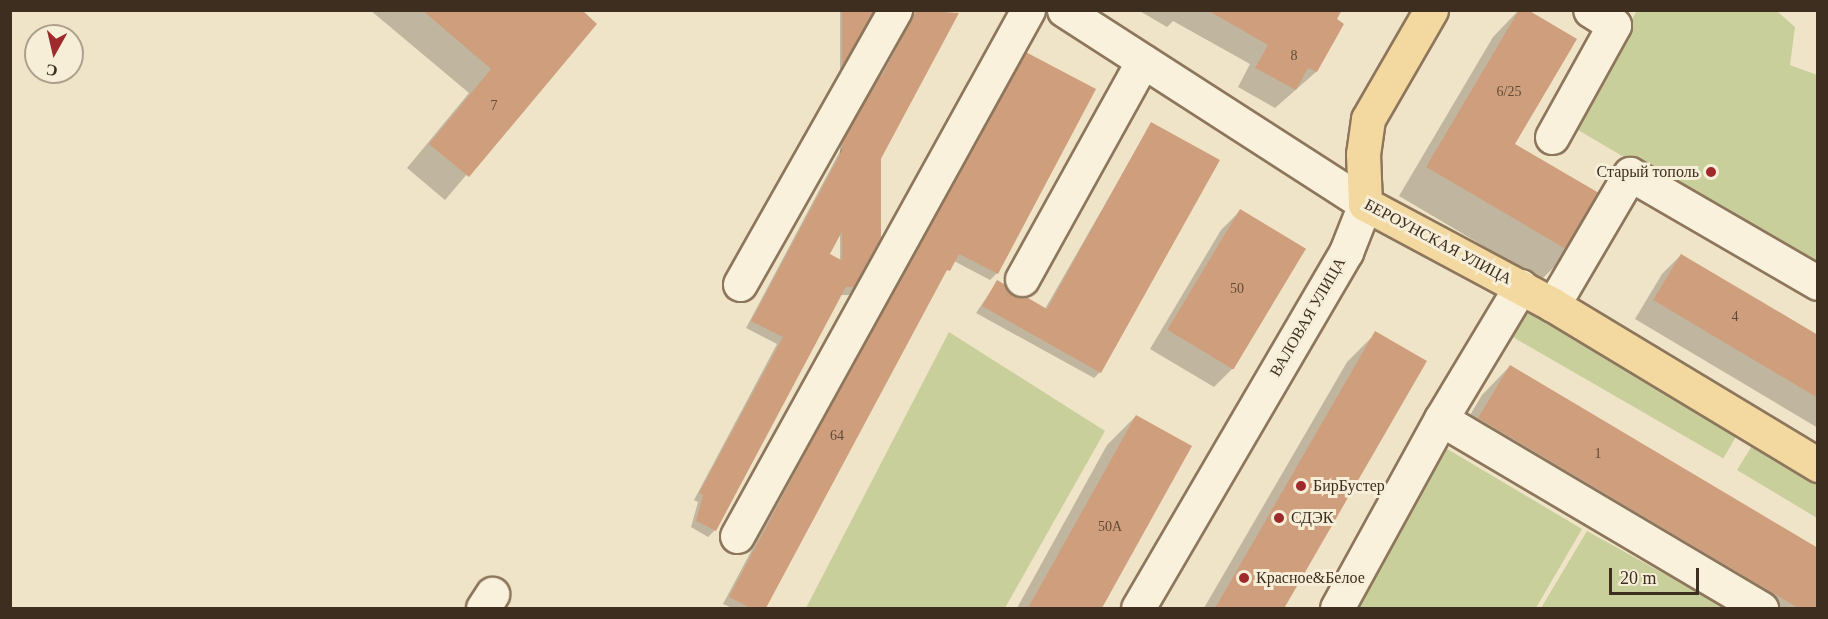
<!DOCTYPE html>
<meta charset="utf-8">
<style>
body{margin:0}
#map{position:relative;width:1828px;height:619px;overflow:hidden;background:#f0e4c8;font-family:"Times New Roman",serif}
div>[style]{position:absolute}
.green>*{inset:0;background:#c9cf9b;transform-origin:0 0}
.shadow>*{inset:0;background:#0003;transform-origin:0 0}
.building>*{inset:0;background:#cf9f7d;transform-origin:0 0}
.roads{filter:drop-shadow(2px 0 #8d765c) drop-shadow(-2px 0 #8d765c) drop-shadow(0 2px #8d765c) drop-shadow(0 -2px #8d765c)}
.minor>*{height:33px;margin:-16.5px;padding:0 16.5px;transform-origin:16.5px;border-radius:16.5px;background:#faf1dc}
.major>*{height:33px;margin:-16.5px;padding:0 16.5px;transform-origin:16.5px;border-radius:16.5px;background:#f3d9a0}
.dots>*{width:16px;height:16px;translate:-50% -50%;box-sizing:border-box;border:3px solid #f7eed8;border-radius:50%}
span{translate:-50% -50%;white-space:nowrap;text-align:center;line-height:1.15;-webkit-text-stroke:6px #f7eed8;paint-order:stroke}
.number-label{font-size:14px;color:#624a37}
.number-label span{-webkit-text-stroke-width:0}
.poi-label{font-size:16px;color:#3d2e20}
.right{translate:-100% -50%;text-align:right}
.left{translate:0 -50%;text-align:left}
.street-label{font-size:16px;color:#3d2e20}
.frame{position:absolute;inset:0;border:12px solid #3d2e20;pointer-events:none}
.north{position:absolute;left:24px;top:24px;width:60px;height:60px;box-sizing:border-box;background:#f7eed8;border:2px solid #ada18e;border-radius:50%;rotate:188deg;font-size:16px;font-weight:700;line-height:24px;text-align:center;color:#3d2e20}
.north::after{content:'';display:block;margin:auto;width:21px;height:27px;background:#9e2a2b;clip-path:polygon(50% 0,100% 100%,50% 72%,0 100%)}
.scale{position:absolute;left:1609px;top:568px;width:90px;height:27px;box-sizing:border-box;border:3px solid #3d2e20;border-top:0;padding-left:8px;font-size:18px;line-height:21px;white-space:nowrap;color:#3d2e20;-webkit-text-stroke:4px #f7eed8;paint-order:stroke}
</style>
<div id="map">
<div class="green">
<div style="clip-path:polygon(1637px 11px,1777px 11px,1795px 27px,1790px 65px,1817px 75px,1817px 271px,1568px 124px)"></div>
<div style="left:1525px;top:306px;width:248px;height:33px;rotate:30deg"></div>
<div style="clip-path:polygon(949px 332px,1105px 431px,1005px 608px,806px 608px)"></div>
<div style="clip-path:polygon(1755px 441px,1817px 479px,1817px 518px,1737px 470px)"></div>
<div style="clip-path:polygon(1444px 447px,1582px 529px,1536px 608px,1350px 608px)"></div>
<div style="clip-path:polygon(1587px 531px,1726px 608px,1541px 608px)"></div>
</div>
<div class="shadow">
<div style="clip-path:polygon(370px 10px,579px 10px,595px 24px,445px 200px,407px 168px,469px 93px)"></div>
<div style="left:840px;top:10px;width:39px;height:285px"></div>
<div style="clip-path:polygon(915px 10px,957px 14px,828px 254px,715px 530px,708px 537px,691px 527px,698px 502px,694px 500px,777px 344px,746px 328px)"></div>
<div style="clip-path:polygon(1138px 10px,1340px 10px,1316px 72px,1275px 108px,1238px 87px,1250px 64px,1173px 21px,1167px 27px)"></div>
<div style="clip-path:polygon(1519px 10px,1513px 145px,1570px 251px,1541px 280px,1399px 196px,1493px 37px)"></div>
<div style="clip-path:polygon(1014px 58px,997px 273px,990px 280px,954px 261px,941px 277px,765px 608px,732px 608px,723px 604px)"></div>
<div style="clip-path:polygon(1151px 124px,1100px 372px,1094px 378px,976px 313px,997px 282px,1045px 309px)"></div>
<div style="clip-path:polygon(1240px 211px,1233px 368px,1214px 387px,1150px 349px,1221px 230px)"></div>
<div style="clip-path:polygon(1681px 255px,1818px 337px,1818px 428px,1635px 319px,1662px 274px)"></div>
<div style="clip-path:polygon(1376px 333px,1425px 362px,1282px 608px,1204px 608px,1347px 362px)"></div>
<div style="clip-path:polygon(1510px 366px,1818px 549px,1818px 608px,1723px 608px,1451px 447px,1482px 395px)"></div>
<div style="clip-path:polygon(1136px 416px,1190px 446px,1100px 608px,1017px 608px,1107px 445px)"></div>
</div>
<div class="building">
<div style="clip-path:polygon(422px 10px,582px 10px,597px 24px,469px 177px,429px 144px,491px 69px)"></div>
<div style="left:842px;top:10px;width:39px;height:277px"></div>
<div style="clip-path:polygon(917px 10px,959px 13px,830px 254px,856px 268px,716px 531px,696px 521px,703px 495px,699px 493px,783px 337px,751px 321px)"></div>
<div style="clip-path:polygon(1207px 10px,1342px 10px,1337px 19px,1344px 24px,1317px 72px,1308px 68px,1296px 90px,1255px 68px,1268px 45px)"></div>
<div style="clip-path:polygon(1519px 10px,1528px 10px,1577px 39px,1515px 144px,1604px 196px,1571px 252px,1426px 167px)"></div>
<div style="clip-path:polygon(1020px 49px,1096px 89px,998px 274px,959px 254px,950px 271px,947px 270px,766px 608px,750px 608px,729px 597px)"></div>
<div style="clip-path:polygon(1151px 122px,1220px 160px,1101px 373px,982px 306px,997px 280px,1047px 309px)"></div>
<div style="left:1240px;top:209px;width:77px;height:141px;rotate:31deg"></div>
<div style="clip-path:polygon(1681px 254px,1818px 335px,1818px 398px,1653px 300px)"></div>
<div style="left:1375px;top:331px;width:60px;height:320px;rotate:30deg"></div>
<div style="clip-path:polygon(1510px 365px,1818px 548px,1818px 608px,1798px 608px,1478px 418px)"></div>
<div style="clip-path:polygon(1136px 415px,1192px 446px,1102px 608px,1028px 608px)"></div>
</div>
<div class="roads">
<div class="minor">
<div style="left:1064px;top:10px;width:358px;rotate:32.8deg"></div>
<div style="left:1365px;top:204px;width:52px;rotate:111.6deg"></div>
<div style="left:1346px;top:252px;width:412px;rotate:120.3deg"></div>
<div style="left:1552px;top:137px;width:128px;rotate:-61deg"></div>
<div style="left:1614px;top:25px;width:28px;rotate:-148deg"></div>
<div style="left:1022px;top:279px;width:249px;rotate:-61deg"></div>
<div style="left:740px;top:284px;width:315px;rotate:-60.5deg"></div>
<div style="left:1553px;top:305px;width:152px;rotate:-59.6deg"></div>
<div style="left:1630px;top:174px;width:217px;rotate:30.1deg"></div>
<div style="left:1441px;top:419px;width:372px;rotate:30.6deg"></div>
<div style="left:737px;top:536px;width:601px;rotate:-61.05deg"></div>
<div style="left:483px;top:608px;width:17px;rotate:-57deg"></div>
<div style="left:1337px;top:608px;width:216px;rotate:-61.2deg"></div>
<div style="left:1441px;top:419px;width:155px;rotate:-59deg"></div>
</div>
<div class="major">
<div style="left:1431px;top:10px;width:126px;rotate:120deg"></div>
<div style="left:1368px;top:119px;width:35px;rotate:98deg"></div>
<div style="left:1363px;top:154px;width:50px;rotate:87.7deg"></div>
<div style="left:1365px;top:204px;width:213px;rotate:28.2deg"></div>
<div style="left:1553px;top:305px;width:310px;rotate:31.1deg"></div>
</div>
</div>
<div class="dots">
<div style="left:1711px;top:172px;background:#9e2a2b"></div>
<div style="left:1301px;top:486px;background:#9e2a2b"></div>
<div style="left:1279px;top:518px;background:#9e2a2b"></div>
<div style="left:1244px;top:578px;background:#9e2a2b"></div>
</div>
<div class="number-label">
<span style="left:1294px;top:56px">8</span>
<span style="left:1509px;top:92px">6/25</span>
<span style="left:494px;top:106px">7</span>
<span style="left:1237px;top:289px">50</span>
<span style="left:1735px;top:317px">4</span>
<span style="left:837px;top:436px">64</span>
<span style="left:1598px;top:454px">1</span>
<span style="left:1110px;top:527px">50А</span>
</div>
<div class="poi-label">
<span class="right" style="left:1699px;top:172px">Старый тополь</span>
<span class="left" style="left:1313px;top:486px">БирБустер</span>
<span class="left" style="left:1291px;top:518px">СДЭК</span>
<span class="left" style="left:1256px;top:578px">Красное&amp;Белое</span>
</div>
<div class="street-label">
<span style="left:1438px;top:242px;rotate:28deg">БЕРОУНСКАЯ УЛИЦА</span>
<span style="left:1308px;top:317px;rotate:-60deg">ВАЛОВАЯ УЛИЦА</span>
</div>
<div class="frame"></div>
<div class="north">С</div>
<div class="scale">20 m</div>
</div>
